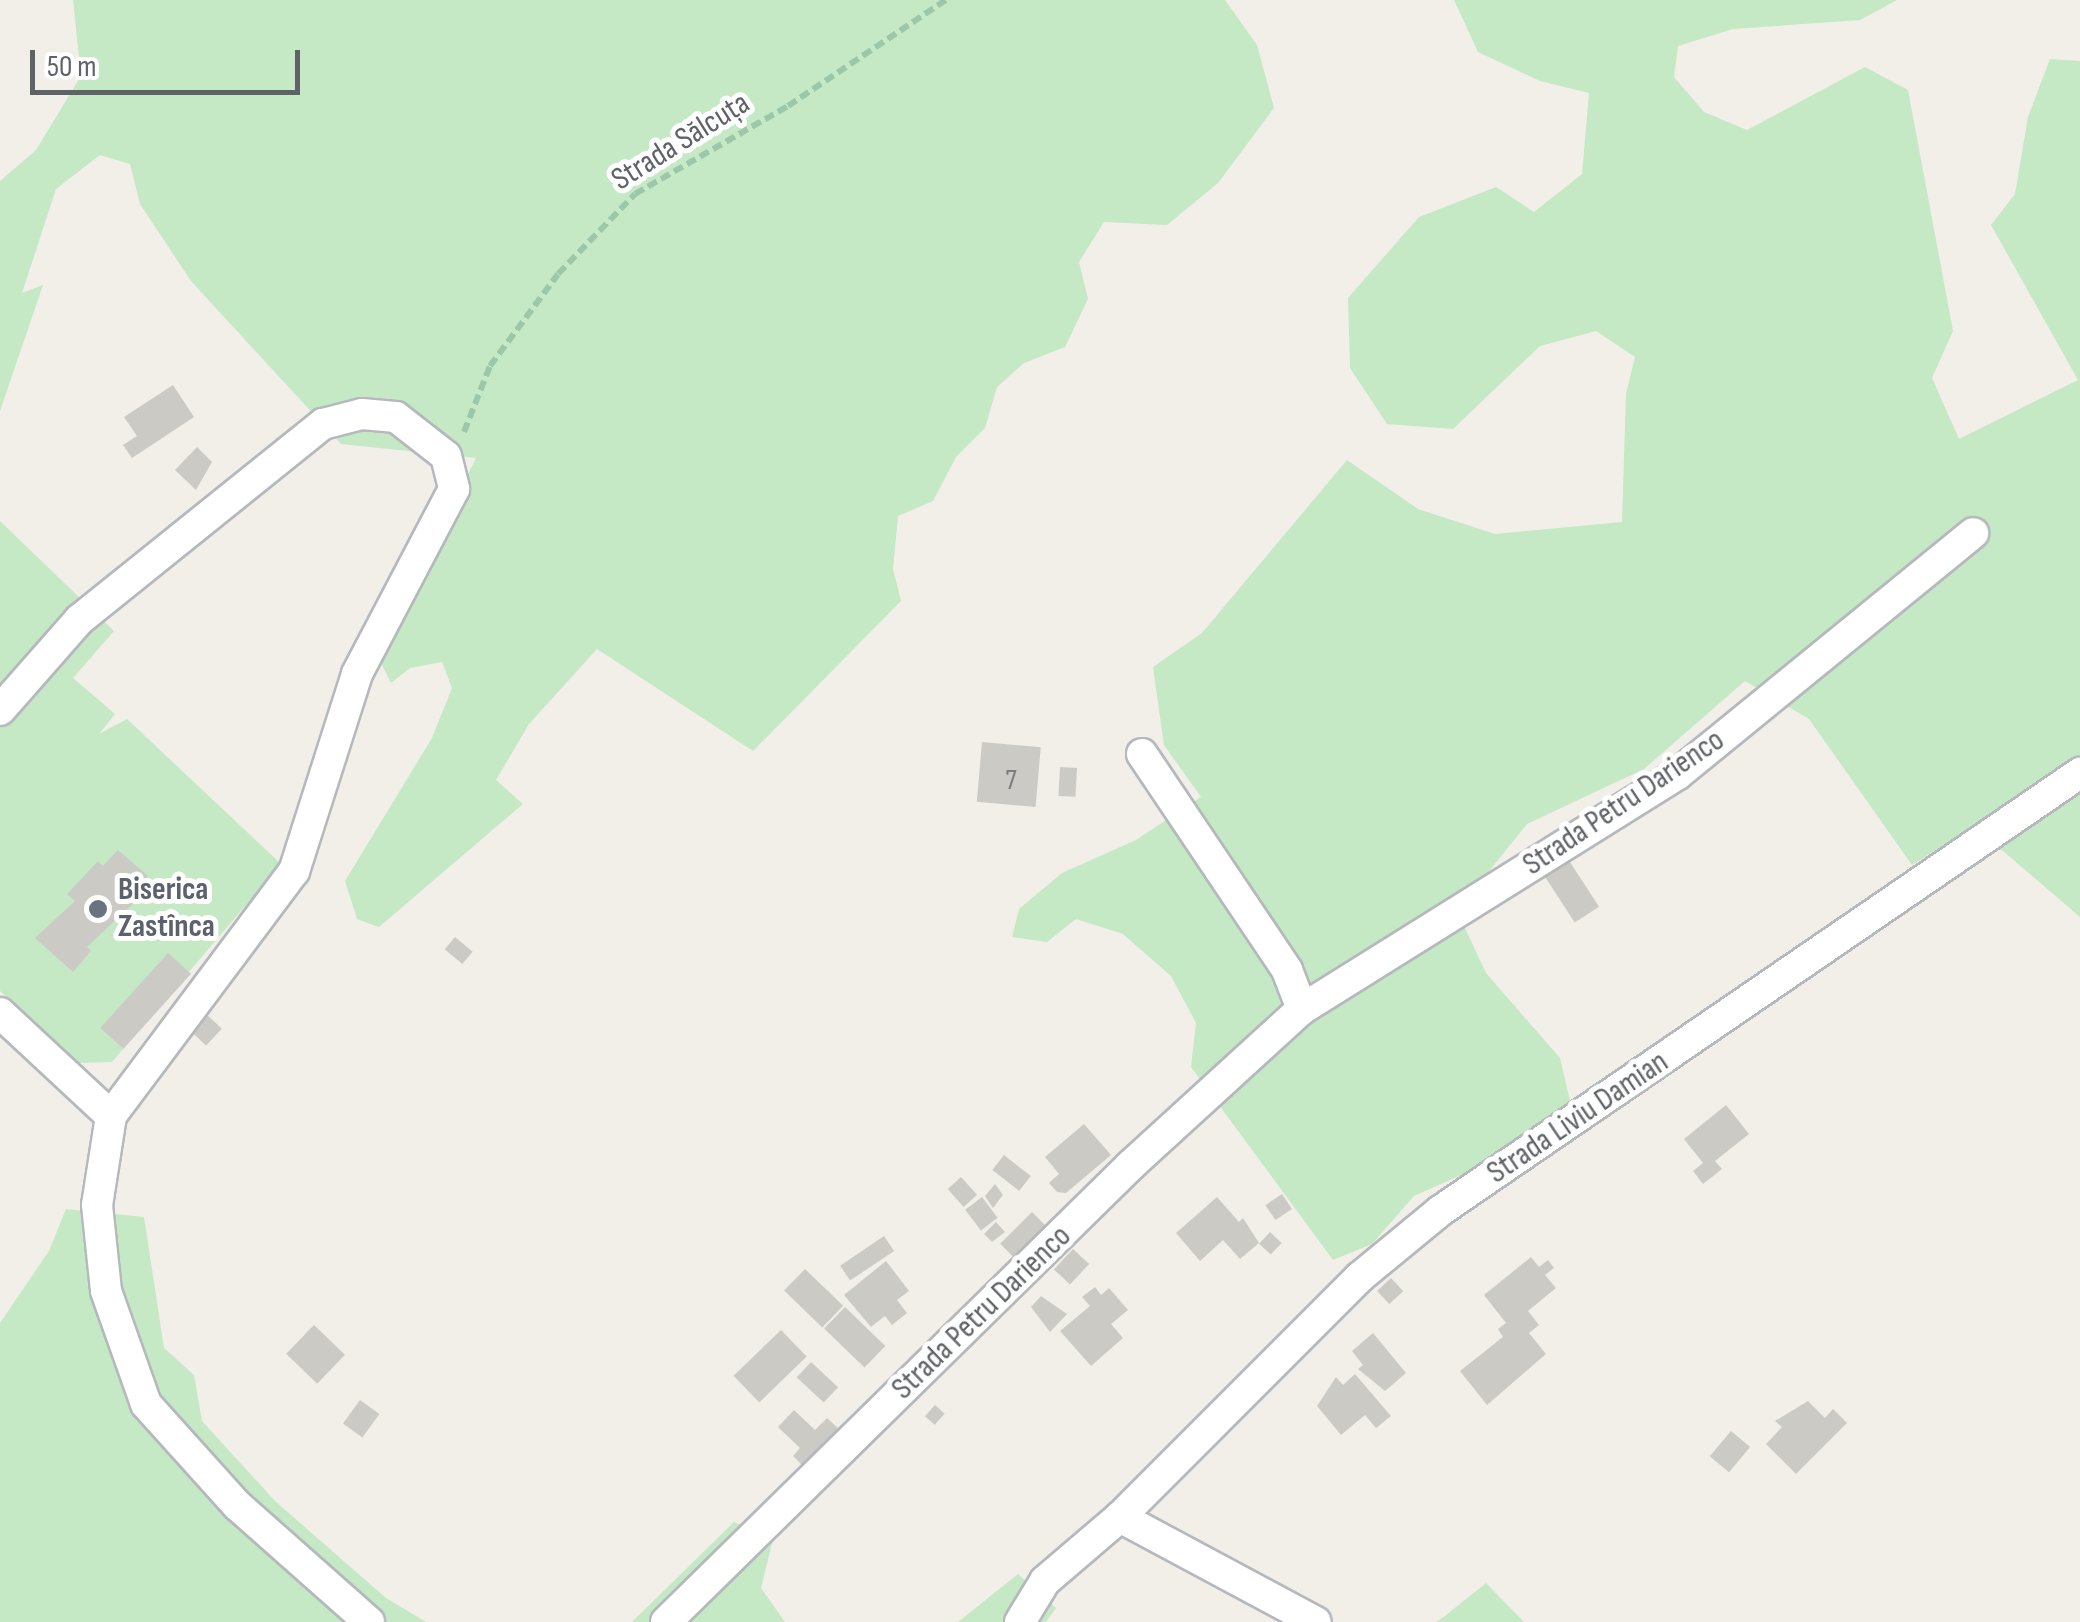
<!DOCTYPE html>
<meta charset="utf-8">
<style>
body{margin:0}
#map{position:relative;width:2080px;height:1622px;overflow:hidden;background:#f1efe8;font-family:"Sofia Sans Condensed",sans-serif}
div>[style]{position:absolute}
.green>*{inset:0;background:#c5e8c5}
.building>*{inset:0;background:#cccac5;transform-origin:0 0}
.path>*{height:6px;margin-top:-3px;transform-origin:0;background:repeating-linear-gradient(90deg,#9cc7a9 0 10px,transparent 0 15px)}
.roads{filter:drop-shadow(2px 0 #b5b8bc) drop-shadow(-2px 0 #b5b8bc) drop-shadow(0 2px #b5b8bc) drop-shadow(0 -2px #b5b8bc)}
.minor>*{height:30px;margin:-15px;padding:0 15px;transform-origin:15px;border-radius:15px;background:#fff}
.dots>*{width:28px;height:28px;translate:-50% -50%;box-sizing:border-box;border:5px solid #fff;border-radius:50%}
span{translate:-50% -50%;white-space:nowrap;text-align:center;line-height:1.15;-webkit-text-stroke:10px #fff;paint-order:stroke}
.number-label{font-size:28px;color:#7a7d7f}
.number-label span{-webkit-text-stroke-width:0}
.street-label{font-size:32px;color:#5f6368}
.worship-label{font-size:32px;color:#5b616d;font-weight:700}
.left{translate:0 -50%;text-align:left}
.scale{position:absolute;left:30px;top:50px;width:270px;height:45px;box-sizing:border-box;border:5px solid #5f6368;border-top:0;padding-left:12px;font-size:30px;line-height:35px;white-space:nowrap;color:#5f6368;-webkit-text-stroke:8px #fff;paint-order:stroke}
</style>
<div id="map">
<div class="green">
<div style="clip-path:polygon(73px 0,1225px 0,1257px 45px,1274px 108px,1218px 183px,1167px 225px,1104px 222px,1079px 262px,1088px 299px,1065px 347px,1024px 363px,997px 387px,985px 428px,956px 457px,933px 501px,898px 516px,893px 569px,901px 601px,753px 751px,597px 649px,529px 724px,496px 780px,523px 804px,379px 927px,357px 919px,345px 881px,432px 738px,452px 688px,442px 662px,410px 668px,391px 683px,378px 657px,476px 458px,341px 444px,191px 281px,140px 204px,130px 164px,100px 155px,56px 189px,22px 293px,43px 285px,0 411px,0 181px,36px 150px,81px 76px)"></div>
<div style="clip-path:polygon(1454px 0,1897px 0,1860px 20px,1733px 29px,1678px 46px,1674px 77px,1704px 112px,1747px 130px,1865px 67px,1908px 90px,1953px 331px,1932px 378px,1959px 439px,2078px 380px,1991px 225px,2015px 194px,2028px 117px,2050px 59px,2080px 61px,2080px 917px,2003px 851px,1963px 833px,1912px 865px,1809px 719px,1745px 681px,1644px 769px,1527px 824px,1457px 911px,1486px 973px,1560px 1058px,1570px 1101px,1490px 1162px,1414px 1196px,1372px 1244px,1333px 1260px,1191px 1067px,1196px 1023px,1171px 976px,1123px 934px,1076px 919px,1047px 942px,1012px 937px,1019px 909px,1062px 873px,1136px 840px,1201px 797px,1164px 745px,1153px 667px,1202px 633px,1347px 460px,1418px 509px,1495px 534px,1622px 522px,1626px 394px,1635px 357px,1596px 331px,1540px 346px,1453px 429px,1387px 424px,1350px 368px,1348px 298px,1419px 217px,1496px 187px,1534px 212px,1582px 174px,1589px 93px,1540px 81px,1478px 52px)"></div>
<div style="clip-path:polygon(0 521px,114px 631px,73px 678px,115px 714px,99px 734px,127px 719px,281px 864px,112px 1062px,77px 1063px,0 991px)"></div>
<div style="clip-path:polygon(66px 1209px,144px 1217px,164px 1348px,194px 1375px,202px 1421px,275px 1501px,386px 1598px,426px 1622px,0 1622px,0 1323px,49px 1251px)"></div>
<div style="clip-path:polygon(734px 1522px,773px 1539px,761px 1588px,785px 1622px,632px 1622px)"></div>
<div style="clip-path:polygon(1018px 1574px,1056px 1608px,1046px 1622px,958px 1622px)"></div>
<div style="clip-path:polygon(1486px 1583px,1524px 1622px,1436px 1622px,1445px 1616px)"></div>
</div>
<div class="building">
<div style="clip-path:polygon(173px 385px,194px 417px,132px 458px,123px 445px,137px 436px,124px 417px)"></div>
<div style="clip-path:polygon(197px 447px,212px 462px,196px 490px,175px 470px)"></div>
<div style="left:982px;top:742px;width:59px;height:60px;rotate:5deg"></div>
<div style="left:1060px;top:767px;width:17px;height:29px;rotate:3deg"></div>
<div style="clip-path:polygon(118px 850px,148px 876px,133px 894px,138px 899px,87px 947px,91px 951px,73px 972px,35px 938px,75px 901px,67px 894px,98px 861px,103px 866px)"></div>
<div style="left:1568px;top:859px;width:57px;height:29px;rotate:57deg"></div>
<div style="left:455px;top:937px;width:23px;height:16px;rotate:40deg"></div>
<div style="left:168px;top:953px;width:31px;height:101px;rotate:42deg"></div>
<div style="left:205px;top:1013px;width:23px;height:23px;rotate:43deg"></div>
<div style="clip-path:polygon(1726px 1105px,1749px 1134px,1715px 1161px,1722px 1169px,1703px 1184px,1693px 1171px,1703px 1163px,1684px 1139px)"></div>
<div style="clip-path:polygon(1084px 1124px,1111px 1155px,1066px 1193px,1057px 1192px,1049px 1183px,1059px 1174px,1045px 1157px)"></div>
<div style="left:1004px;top:1155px;width:34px;height:19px;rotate:38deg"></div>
<div style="left:961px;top:1177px;width:24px;height:18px;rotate:48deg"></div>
<div style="clip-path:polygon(995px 1184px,1003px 1195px,993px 1208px,985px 1196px)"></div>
<div style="left:1282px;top:1194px;width:18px;height:20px;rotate:56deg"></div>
<div style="left:982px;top:1197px;width:26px;height:21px;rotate:53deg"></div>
<div style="clip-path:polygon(1217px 1197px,1239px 1222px,1243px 1218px,1259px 1243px,1240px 1259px,1223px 1240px,1200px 1261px,1176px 1233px)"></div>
<div style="left:1032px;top:1212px;width:24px;height:45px;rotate:45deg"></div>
<div style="clip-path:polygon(996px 1222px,1005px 1232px,992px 1242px,984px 1234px)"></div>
<div style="left:1270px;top:1232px;width:16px;height:16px;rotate:43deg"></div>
<div style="left:884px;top:1236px;width:18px;height:53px;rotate:56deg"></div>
<div style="left:1073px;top:1249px;width:22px;height:28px;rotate:43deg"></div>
<div style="clip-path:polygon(1531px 1257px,1539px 1267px,1548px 1260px,1554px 1268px,1545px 1275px,1556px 1288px,1528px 1311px,1539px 1325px,1529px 1333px,1546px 1354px,1487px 1405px,1460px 1371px,1503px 1337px,1498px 1329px,1506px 1323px,1484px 1295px)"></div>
<div style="clip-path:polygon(886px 1261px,909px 1291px,897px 1300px,907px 1313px,892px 1325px,885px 1316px,871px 1327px,844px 1295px)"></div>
<div style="left:805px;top:1269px;width:53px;height:30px;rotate:44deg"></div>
<div style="left:1391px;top:1278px;width:18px;height:19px;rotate:47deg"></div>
<div style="clip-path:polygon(1095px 1287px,1101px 1295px,1109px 1288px,1128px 1310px,1111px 1324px,1123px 1338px,1091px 1366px,1060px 1331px,1090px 1306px,1082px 1297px)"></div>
<div style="clip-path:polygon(1041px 1296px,1067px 1314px,1050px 1332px,1031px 1307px)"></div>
<div style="left:845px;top:1307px;width:56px;height:30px;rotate:44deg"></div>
<div style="left:314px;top:1325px;width:43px;height:40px;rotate:44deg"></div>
<div style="left:781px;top:1330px;width:37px;height:66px;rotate:46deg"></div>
<div style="clip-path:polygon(1373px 1333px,1406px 1373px,1385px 1391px,1358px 1369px,1363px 1365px,1352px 1351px)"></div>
<div style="left:811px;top:1362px;width:37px;height:21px;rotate:43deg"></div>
<div style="clip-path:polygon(1355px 1374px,1391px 1416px,1376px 1428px,1365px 1415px,1341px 1435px,1317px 1406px,1336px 1377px,1343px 1385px)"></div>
<div style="left:360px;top:1400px;width:24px;height:29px;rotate:36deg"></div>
<div style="clip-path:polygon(1808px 1401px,1825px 1418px,1833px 1409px,1847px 1423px,1796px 1474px,1766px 1444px,1782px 1427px,1775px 1421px)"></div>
<div style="left:935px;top:1405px;width:13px;height:15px;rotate:42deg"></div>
<div style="clip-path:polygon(794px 1410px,815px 1430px,827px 1418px,841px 1431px,805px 1468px,793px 1456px,800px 1448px,778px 1427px)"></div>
<div style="left:1731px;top:1431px;width:25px;height:33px;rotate:40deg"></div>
</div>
<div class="path">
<div style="left:464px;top:432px;width:71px;rotate:-68.5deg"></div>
<div style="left:490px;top:366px;width:114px;rotate:-53.5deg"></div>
<div style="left:558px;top:274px;width:111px;rotate:-46.1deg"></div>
<div style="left:635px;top:194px;width:177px;rotate:-29.9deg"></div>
<div style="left:788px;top:106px;width:190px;rotate:-33.9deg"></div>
</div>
<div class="roads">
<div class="minor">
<div style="left:0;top:710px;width:120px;rotate:-48.7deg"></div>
<div style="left:79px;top:620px;width:313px;rotate:-38.8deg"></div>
<div style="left:323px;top:424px;width:40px;rotate:-14.4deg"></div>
<div style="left:362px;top:414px;width:34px;rotate:5deg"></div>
<div style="left:396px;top:417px;width:63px;rotate:38deg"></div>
<div style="left:446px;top:456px;width:34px;rotate:76deg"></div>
<div style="left:454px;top:489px;width:209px;rotate:117.7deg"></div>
<div style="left:357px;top:674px;width:207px;rotate:107.7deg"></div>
<div style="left:294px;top:871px;width:306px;rotate:126.8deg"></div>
<div style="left:111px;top:1116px;width:90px;rotate:98.9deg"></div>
<div style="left:97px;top:1205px;width:86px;rotate:84deg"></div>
<div style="left:106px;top:1291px;width:120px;rotate:70.5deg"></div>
<div style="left:146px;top:1404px;width:137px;rotate:48deg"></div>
<div style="left:238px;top:1506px;width:175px;rotate:41.5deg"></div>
<div style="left:1142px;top:754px;width:260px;rotate:56.1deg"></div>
<div style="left:1287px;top:970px;width:42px;rotate:69deg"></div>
<div style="left:0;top:1013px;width:151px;rotate:42.9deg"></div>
<div style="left:1120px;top:1517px;width:222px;rotate:28.2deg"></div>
<div style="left:666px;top:1622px;width:652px;rotate:-44.5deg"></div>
<div style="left:1131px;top:1165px;width:231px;rotate:-42.4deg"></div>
<div style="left:1302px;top:1009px;width:443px;rotate:-32deg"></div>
<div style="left:1678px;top:774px;width:381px;rotate:-39.2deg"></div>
<div style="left:1020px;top:1622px;width:48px;rotate:-58.6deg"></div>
<div style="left:1045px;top:1581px;width:99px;rotate:-40.5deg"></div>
<div style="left:1120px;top:1517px;width:339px;rotate:-45deg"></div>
<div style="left:1360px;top:1277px;width:104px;rotate:-39.5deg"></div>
<div style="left:1440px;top:1211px;width:776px;rotate:-34.39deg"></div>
</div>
</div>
<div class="dots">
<div style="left:98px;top:909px;background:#6b7280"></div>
</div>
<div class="number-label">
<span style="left:1011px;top:781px">7</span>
</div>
<div class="street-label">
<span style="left:681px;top:142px;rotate:-32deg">Strada Sălcuța</span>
<span style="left:1624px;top:803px;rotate:-34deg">Strada Petru Darienco</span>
<span style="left:1578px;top:1118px;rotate:-34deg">Strada Liviu Damian</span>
<span style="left:982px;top:1313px;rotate:-44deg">Strada Petru Darienco</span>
</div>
<div class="worship-label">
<span class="left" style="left:118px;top:909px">Biserica<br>Zastînca</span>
</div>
<div class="scale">50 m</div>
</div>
